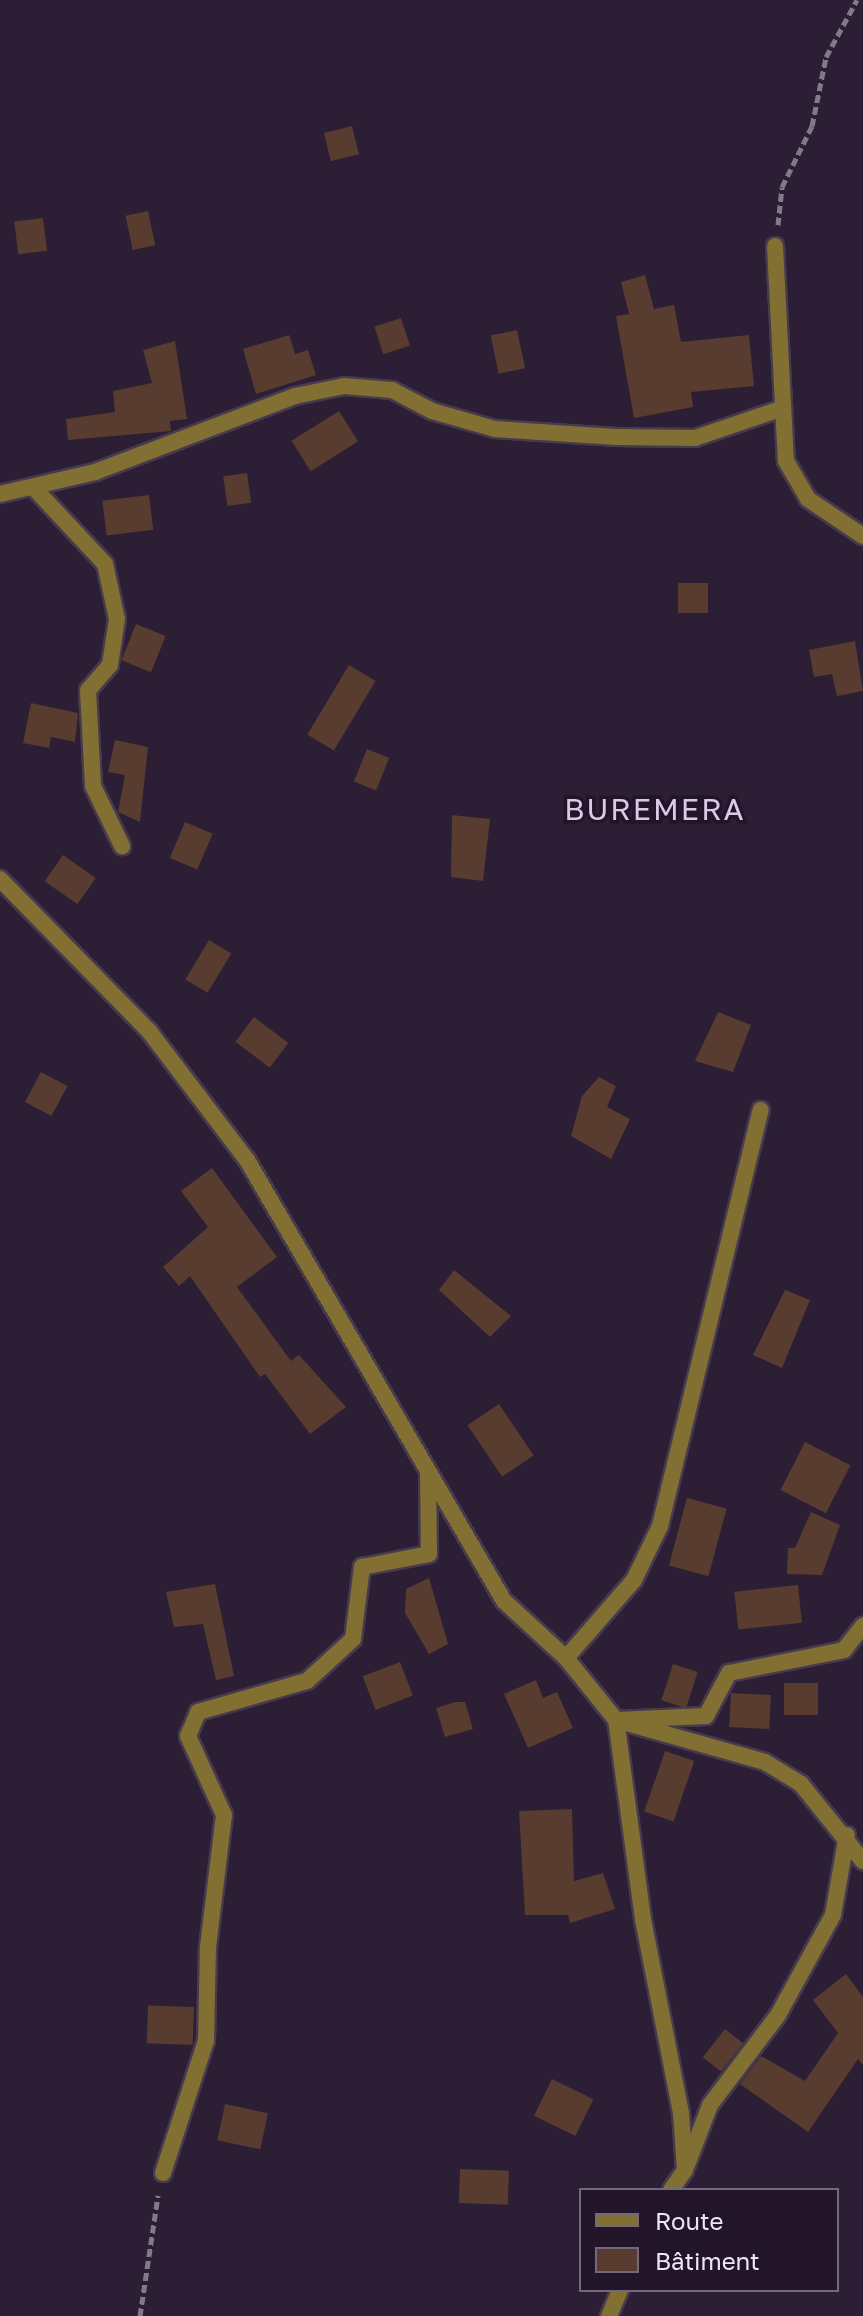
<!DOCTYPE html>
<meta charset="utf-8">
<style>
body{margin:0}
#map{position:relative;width:863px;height:2316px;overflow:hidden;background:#2c1e34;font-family:"Golos Text",sans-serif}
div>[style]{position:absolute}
.building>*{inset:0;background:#573c2f;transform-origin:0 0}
.path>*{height:5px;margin-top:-2.5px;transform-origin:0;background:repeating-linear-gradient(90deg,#84788b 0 8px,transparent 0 12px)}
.roads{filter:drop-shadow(2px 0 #473a4f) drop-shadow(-2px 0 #473a4f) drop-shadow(0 2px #473a4f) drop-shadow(0 -2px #473a4f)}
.minor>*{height:16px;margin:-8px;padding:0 8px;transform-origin:8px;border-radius:8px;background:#817032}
span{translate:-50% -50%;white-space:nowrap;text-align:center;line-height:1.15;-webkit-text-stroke:7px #22152a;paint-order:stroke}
.quarter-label{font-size:30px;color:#dbc9e6;letter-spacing:2px}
.legend{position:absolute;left:579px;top:2188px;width:260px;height:104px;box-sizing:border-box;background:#22152a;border:2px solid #74697b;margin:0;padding:10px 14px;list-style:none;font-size:24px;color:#efe6f5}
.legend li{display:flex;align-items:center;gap:16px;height:40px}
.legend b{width:40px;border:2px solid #74697b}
</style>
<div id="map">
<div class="building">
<div style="left:352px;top:126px;width:29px;height:29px;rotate:76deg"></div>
<div style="left:148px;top:211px;width:35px;height:23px;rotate:78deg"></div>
<div style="left:43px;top:218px;width:33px;height:29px;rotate:83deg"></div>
<div style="clip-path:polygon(645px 275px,654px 309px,674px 305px,681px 342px,749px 335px,754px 386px,691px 392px,693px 407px,634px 418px,616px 316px,629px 314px,621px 282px)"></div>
<div style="left:401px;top:318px;width:29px;height:28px;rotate:72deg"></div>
<div style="left:517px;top:330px;width:39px;height:27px;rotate:78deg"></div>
<div style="clip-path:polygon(289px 335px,295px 354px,308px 350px,316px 375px,256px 394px,243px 349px)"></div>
<div style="clip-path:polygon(175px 341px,187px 419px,170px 421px,171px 431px,68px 440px,66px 419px,115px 412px,113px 391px,152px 383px,143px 350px)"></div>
<div style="left:339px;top:411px;width:36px;height:56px;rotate:58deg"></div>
<div style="left:247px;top:473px;width:30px;height:24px;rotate:82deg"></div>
<div style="left:149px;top:495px;width:35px;height:47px;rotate:83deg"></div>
<div style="left:678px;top:583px;width:30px;height:30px"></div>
<div style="left:136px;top:624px;width:32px;height:39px;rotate:22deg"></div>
<div style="clip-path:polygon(855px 641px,863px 691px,837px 696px,832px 674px,814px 677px,809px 650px)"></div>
<div style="left:349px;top:665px;width:31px;height:81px;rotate:31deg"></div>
<div style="clip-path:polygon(31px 703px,78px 713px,75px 742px,51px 737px,49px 748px,23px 743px)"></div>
<div style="clip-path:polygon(115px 740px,148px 747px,140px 822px,118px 812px,125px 775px,108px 772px)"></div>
<div style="left:367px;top:749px;width:24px;height:35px;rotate:22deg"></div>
<div style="clip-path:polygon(452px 815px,490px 819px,483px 881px,451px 877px)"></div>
<div style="left:185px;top:822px;width:30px;height:39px;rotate:23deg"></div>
<div style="left:63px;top:855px;width:40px;height:32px;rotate:35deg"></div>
<div style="left:209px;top:940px;width:26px;height:46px;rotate:31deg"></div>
<div style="clip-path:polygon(718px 1012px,751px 1025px,733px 1072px,695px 1061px)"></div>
<div style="left:254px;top:1017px;width:43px;height:31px;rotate:37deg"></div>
<div style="left:41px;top:1072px;width:30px;height:34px;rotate:28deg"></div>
<div style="clip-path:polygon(599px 1077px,616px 1086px,607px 1107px,630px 1119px,611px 1159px,571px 1136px,582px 1096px)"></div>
<div style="clip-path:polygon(212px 1168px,277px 1257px,237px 1287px,291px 1361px,299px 1355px,346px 1407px,310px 1434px,265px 1374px,260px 1377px,190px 1276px,179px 1286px,163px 1267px,208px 1227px,181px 1191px)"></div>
<div style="clip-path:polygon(454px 1270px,511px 1316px,490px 1337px,439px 1290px)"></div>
<div style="clip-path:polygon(785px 1290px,810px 1300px,782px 1368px,753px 1355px)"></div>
<div style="left:499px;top:1404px;width:62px;height:38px;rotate:56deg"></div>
<div style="left:805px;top:1442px;width:51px;height:54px;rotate:27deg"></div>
<div style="left:687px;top:1498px;width:41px;height:70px;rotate:15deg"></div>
<div style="clip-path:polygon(811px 1512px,840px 1525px,822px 1575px,787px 1574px,788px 1548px,795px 1548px)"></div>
<div style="clip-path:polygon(429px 1578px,448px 1644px,429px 1654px,405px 1613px,406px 1589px)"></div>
<div style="clip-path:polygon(215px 1584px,234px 1676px,216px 1680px,203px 1624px,174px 1627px,166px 1592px)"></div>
<div style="left:798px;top:1585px;width:38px;height:64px;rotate:84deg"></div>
<div style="left:400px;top:1662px;width:36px;height:40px;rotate:69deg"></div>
<div style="left:673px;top:1664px;width:26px;height:38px;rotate:18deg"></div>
<div style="clip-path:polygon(536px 1680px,543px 1698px,557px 1692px,573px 1728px,528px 1748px,504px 1694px)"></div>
<div style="left:784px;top:1683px;width:34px;height:32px"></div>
<div style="left:731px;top:1693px;width:40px;height:34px;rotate:3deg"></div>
<div style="clip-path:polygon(455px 1702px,465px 1702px,473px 1729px,445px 1737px,436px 1708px)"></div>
<div style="left:665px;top:1751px;width:31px;height:64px;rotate:19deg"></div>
<div style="clip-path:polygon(572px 1809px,574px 1881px,603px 1873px,615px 1909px,570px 1923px,568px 1915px,525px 1915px,519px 1811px)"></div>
<div style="clip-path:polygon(846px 1974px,863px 1997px,863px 2065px,858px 2059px,808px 2132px,740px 2084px,761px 2056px,805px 2081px,838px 2033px,813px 2000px)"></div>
<div style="left:194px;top:2007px;width:38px;height:46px;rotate:92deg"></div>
<div style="left:725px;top:2029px;width:23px;height:36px;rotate:38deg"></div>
<div style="left:552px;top:2079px;width:46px;height:41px;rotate:26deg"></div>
<div style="left:225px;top:2104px;width:44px;height:37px;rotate:12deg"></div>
<div style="left:460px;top:2169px;width:49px;height:34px;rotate:2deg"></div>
</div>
<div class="path">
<div style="left:778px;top:225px;width:38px;rotate:-84deg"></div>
<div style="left:782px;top:187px;width:68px;rotate:-63.8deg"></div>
<div style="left:812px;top:126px;width:70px;rotate:-78.5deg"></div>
<div style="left:826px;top:57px;width:65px;rotate:-61.5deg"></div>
<div style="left:140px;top:2316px;width:122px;rotate:-81.5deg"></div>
</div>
<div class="roads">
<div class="minor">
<div style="left:775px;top:246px;width:215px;rotate:87.1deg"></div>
<div style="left:786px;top:461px;width:44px;rotate:59.9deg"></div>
<div style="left:808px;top:499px;width:66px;rotate:33.9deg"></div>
<div style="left:35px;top:489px;width:103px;rotate:47deg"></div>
<div style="left:105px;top:564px;width:56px;rotate:77.7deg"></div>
<div style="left:117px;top:619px;width:47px;rotate:98.7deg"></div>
<div style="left:110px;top:665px;width:33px;rotate:131deg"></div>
<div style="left:88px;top:690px;width:96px;rotate:87deg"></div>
<div style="left:93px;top:786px;width:67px;rotate:64.2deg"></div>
<div style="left:0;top:494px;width:98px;rotate:-13deg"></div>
<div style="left:95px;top:472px;width:214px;rotate:-20.8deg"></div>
<div style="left:295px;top:396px;width:50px;rotate:-11.5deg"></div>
<div style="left:344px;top:386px;width:48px;rotate:4.8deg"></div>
<div style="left:392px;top:390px;width:45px;rotate:27.7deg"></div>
<div style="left:432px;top:411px;width:66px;rotate:15.9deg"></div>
<div style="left:495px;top:429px;width:121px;rotate:3.8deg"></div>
<div style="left:616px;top:437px;width:79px;rotate:0.7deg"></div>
<div style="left:695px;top:438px;width:90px;rotate:-18.8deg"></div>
<div style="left:0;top:879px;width:213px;rotate:45.6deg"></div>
<div style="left:149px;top:1031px;width:162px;rotate:52.8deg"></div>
<div style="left:247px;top:1160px;width:510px;rotate:59.77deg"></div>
<div style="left:504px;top:1601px;width:84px;rotate:42.6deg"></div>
<div style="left:566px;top:1658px;width:80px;rotate:51.1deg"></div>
<div style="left:616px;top:1720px;width:155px;rotate:15.7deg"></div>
<div style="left:765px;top:1762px;width:42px;rotate:31.4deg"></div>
<div style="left:801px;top:1784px;width:99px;rotate:51.2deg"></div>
<div style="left:566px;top:1658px;width:103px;rotate:-48.9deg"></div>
<div style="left:634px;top:1580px;width:60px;rotate:-64.3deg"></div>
<div style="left:660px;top:1526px;width:428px;rotate:-76.4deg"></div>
<div style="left:687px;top:2165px;width:64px;rotate:-69deg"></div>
<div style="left:710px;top:2105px;width:113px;rotate:-52.9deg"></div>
<div style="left:778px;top:2015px;width:114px;rotate:-61.2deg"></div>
<div style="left:833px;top:1915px;width:81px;rotate:-80.1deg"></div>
<div style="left:163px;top:2173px;width:139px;rotate:-72deg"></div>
<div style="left:206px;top:2041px;width:94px;rotate:-88.8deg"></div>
<div style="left:208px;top:1947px;width:133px;rotate:-83.1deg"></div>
<div style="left:224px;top:1815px;width:87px;rotate:-114.5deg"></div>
<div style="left:188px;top:1736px;width:26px;rotate:-67deg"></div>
<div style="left:198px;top:1712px;width:113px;rotate:-15.9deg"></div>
<div style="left:307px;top:1681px;width:62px;rotate:-42.4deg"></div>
<div style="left:353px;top:1639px;width:73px;rotate:-82.9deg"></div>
<div style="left:362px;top:1567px;width:68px;rotate:-11deg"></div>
<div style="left:429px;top:1554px;width:83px;rotate:-90.7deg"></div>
<div style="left:671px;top:2190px;width:24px;rotate:-55deg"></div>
<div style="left:685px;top:2170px;width:57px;rotate:-94deg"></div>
<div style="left:681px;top:2113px;width:198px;rotate:-101.1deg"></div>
<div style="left:643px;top:1919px;width:201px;rotate:-97.7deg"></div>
<div style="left:616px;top:1720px;width:90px;rotate:-2.5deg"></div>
<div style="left:706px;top:1716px;width:49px;rotate:-61.9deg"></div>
<div style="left:729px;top:1673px;width:117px;rotate:-11.3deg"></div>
<div style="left:844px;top:1650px;width:31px;rotate:-52deg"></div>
<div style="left:609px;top:2316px;width:28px;rotate:-67deg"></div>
</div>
</div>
<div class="quarter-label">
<span style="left:655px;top:809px">BUREMERA</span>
</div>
<ul class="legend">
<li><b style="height:10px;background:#817032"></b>Route</li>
<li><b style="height:22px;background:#573c2f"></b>Bâtiment</li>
</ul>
</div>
